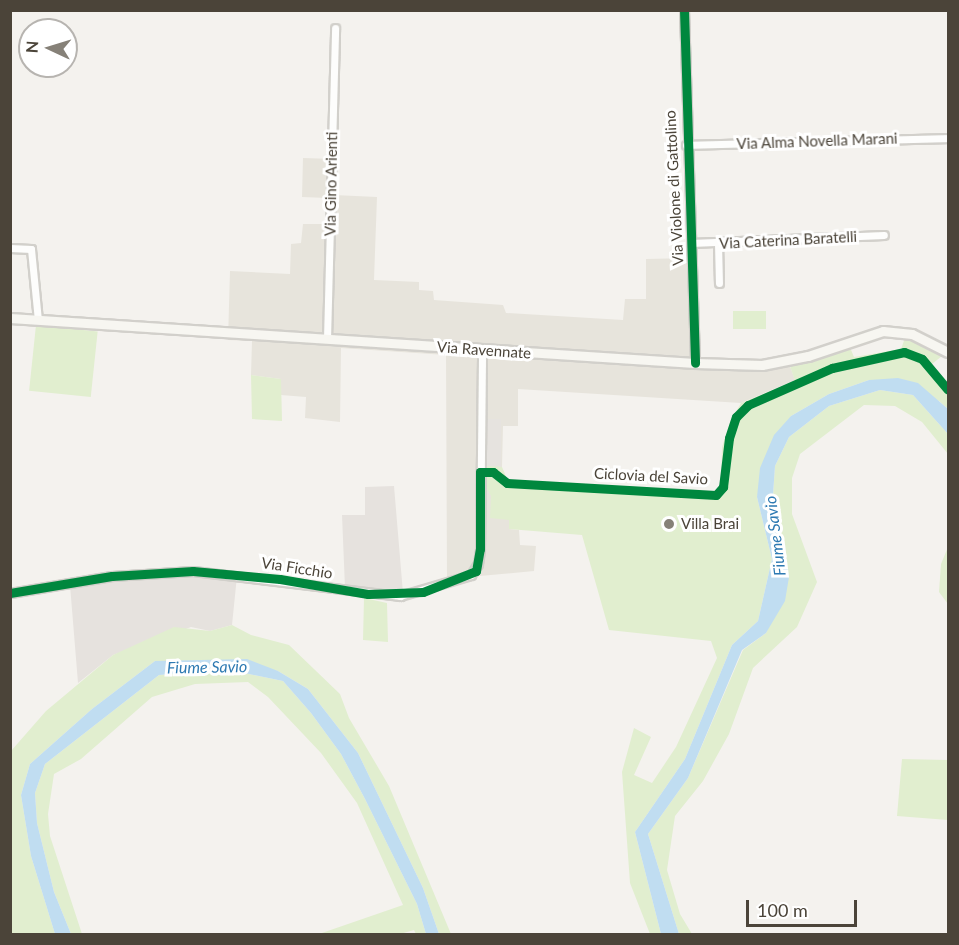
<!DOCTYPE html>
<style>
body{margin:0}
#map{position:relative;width:959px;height:945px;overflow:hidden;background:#f4f2ee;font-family:Lato,sans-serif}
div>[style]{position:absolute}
.residential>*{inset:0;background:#e7e4dc}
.industrial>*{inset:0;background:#e6e2de}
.green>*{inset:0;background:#e1eecf;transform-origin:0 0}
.parking>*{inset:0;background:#e6e3df;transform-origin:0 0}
.water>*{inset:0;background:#c0ddf1}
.roads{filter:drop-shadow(2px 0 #d2d0cb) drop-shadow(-2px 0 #d2d0cb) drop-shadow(0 2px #d2d0cb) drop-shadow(0 -2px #d2d0cb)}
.minor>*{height:7px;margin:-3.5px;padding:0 3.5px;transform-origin:3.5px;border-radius:3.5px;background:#fdfdfc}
.secondary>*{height:9px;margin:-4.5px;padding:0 4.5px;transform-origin:4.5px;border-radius:4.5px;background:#f7f6f1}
.cycleway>*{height:9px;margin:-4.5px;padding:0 4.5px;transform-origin:4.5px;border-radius:4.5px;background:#00873e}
.dots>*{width:16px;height:16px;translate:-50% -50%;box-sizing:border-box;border:3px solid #fff;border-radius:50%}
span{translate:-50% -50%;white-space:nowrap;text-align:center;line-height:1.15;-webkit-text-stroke:6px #fff;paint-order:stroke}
.street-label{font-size:15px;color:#4b4439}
.poi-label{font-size:15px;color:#4b4439}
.left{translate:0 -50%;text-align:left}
.water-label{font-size:16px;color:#2e7ab2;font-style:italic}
.frame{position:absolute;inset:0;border:12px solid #4b4439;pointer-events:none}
.north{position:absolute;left:18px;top:18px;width:60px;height:60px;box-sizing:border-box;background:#fff;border:2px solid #b7b4b0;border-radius:50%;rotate:274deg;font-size:16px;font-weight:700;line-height:24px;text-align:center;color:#4b4439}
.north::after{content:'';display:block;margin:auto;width:21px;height:27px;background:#868178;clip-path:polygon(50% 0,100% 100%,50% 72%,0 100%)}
.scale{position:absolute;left:746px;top:900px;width:111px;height:27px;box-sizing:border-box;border:3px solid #4b4439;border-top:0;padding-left:8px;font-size:18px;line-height:21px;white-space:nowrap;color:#4b4439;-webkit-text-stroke:4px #fff;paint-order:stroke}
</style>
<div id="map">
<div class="residential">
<div style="clip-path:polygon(303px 158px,334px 159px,334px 195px,377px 197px,374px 280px,419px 282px,419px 290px,433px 291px,434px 300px,503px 305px,506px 313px,623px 320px,625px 299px,646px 299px,646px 259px,689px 258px,693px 369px,745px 371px,790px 366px,795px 380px,741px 403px,518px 389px,518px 426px,503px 426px,502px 467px,485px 467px,485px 485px,509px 520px,509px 529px,519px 530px,520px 545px,536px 546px,534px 571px,447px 579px,446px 355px,341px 348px,340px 422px,305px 418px,306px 397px,281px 395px,281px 379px,251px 375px,252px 341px,228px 340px,230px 271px,290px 274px,291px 244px,301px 243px,303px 224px,327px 224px,327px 198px,302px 197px)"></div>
</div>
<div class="industrial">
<div style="clip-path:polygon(394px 486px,403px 593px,345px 588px,342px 515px,365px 515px,365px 487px)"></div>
<div style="clip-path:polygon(192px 572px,237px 576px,232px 625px,210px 631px,191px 627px,113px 655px,78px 683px,70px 585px,111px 577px)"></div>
</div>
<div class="green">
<div style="left:766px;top:311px;width:18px;height:33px;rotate:90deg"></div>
<div style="left:36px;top:325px;width:62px;height:66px;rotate:6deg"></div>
<div style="clip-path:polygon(905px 338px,942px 356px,932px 364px,948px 383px,948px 409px,939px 401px,869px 380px,829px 394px,791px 416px,757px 497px,772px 559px,758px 621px,732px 645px,685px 759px,635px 832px,661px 934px,650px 934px,630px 883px,622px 772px,634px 728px,651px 737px,634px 775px,652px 783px,676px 747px,717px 658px,711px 641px,609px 630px,582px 535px,509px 529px,509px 520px,490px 518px,491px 496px,485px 485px,485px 466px,502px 467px,508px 481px,713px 493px,721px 486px,722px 447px,731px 420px,741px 403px,795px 381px,790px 366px,849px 345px,854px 357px,901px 349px)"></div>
<div style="clip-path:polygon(251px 375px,281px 379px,282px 421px,252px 419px)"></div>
<div style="clip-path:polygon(880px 390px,913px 395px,948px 434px,948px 454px,922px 422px,895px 406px,864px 405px,800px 454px,792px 478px,792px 514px,817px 582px,797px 627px,753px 668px,729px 734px,703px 781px,675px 816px,667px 870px,680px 914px,692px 934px,679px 934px,648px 834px,688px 778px,743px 650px,766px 633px,789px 577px,773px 495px,775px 466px,789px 437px,829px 406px)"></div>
<div style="clip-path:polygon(948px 547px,948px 604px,939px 592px,941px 564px)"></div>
<div style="clip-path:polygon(364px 598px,387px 603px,388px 642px,363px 640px)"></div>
<div style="clip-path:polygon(232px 625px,251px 635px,289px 645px,340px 694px,349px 718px,389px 786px,451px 934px,439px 934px,423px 888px,358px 753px,308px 689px,278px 671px,182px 661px,155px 661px,92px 709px,30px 764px,21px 795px,31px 856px,55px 934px,11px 934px,11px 751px,46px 711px,113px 655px,174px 627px,210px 631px)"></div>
<div style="clip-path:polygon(230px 670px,283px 681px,311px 713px,341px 754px,365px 799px,417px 904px,426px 934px,416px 934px,414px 930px,400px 934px,319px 934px,403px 905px,357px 803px,321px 753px,268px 697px,248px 682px,195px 684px,152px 697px,81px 759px,54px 774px,48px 814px,50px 836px,82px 934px,71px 934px,54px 892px,37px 823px,35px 793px,45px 764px,159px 675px)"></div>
<div style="clip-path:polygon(902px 759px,948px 760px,948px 820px,897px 816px)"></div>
</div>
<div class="parking">
<div style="left:483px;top:419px;width:18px;height:47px"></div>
</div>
<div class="water">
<div style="clip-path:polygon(898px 378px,918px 383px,948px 409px,948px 434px,913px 395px,880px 390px,829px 406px,789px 437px,775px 466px,773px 495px,789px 577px,785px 601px,766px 633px,742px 650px,688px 778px,648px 834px,679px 934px,661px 934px,635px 832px,685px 759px,732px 645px,758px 621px,772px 559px,757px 497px,760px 468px,774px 435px,791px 416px,829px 394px,869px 380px)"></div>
<div style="clip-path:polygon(247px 659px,278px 671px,308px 689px,358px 753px,423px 888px,439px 934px,426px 934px,417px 904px,365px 799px,341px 754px,311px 713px,283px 681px,230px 670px,159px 675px,45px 764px,35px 793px,37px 823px,54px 892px,71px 934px,55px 934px,31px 856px,21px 795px,30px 764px,92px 709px,155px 661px)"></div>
</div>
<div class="roads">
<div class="minor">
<div style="left:684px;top:10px;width:353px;rotate:88.2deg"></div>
<div style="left:686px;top:145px;width:262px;rotate:-1.5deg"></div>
<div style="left:691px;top:243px;width:193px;rotate:-2.4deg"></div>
<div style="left:718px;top:243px;width:40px;rotate:88.6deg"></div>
<div style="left:10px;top:248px;width:21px;rotate:3deg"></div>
<div style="left:31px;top:249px;width:71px;rotate:84.4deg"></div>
<div style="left:327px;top:339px;width:311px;rotate:-88.5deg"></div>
<div style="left:10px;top:593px;width:103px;rotate:-9.5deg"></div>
<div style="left:112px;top:576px;width:81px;rotate:-3.5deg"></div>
<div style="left:193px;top:571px;width:209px;rotate:6.9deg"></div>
<div style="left:400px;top:596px;width:74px;rotate:-16.5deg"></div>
<div style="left:471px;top:575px;width:13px;rotate:-58deg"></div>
<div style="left:478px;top:564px;width:15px;rotate:-82deg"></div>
<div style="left:480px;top:549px;width:199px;rotate:-89.4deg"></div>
</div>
<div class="secondary">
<div style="left:10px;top:318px;width:686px;rotate:3.76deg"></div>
<div style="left:695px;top:363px;width:67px;rotate:1.7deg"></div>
<div style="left:762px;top:365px;width:47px;rotate:-11.1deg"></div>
<div style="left:808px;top:356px;width:79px;rotate:-18.4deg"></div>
<div style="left:883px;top:331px;width:29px;rotate:6deg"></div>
<div style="left:912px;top:334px;width:40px;rotate:26.6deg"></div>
</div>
</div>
<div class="cycleway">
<div style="left:684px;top:10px;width:353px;rotate:88.2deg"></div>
<div style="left:10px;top:593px;width:103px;rotate:-9.5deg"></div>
<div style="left:112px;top:576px;width:81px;rotate:-3.5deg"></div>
<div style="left:193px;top:571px;width:87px;rotate:5.3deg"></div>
<div style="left:280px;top:579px;width:89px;rotate:9.7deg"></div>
<div style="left:368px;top:594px;width:55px;rotate:-2.1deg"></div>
<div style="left:423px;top:592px;width:57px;rotate:-21.6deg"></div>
<div style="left:476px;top:571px;width:22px;rotate:-80deg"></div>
<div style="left:480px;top:549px;width:77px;rotate:-90deg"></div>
<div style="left:480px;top:472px;width:13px"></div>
<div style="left:493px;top:472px;width:18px;rotate:38deg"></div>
<div style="left:507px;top:483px;width:209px;rotate:3.3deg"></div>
<div style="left:716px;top:495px;width:11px;rotate:-49deg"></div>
<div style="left:723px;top:487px;width:49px;rotate:-83deg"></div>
<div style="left:729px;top:438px;width:22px;rotate:-72deg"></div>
<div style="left:736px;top:417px;width:17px;rotate:-45deg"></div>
<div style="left:748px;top:405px;width:92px;rotate:-23.8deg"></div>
<div style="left:832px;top:368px;width:74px;rotate:-12.5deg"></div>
<div style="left:904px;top:352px;width:19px;rotate:21deg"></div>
<div style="left:922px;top:359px;width:40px;rotate:50deg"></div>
</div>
<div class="dots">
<div style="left:669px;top:524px;background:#868178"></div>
</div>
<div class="street-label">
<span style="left:817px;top:141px;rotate:-2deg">Via Alma Novella Marani</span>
<span style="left:331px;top:184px;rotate:-89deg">Via Gino Arienti</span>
<span style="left:674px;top:188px;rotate:-93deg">Via Violone di Gattolino</span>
<span style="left:788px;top:240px;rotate:-3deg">Via Caterina Baratelli</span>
<span style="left:484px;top:350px;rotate:4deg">Via Ravennate</span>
<span style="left:651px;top:476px;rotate:3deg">Ciclovia del Savio</span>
<span style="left:297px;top:568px;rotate:9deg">Via Ficchio</span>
</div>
<div class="poi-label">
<span class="left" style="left:681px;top:524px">Villa Brai</span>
</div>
<div class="water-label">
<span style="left:775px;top:536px;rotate:-97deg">Fiume Savio</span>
<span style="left:207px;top:667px;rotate:-1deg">Fiume Savio</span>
</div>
<div class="frame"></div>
<div class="north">N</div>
<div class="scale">100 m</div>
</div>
